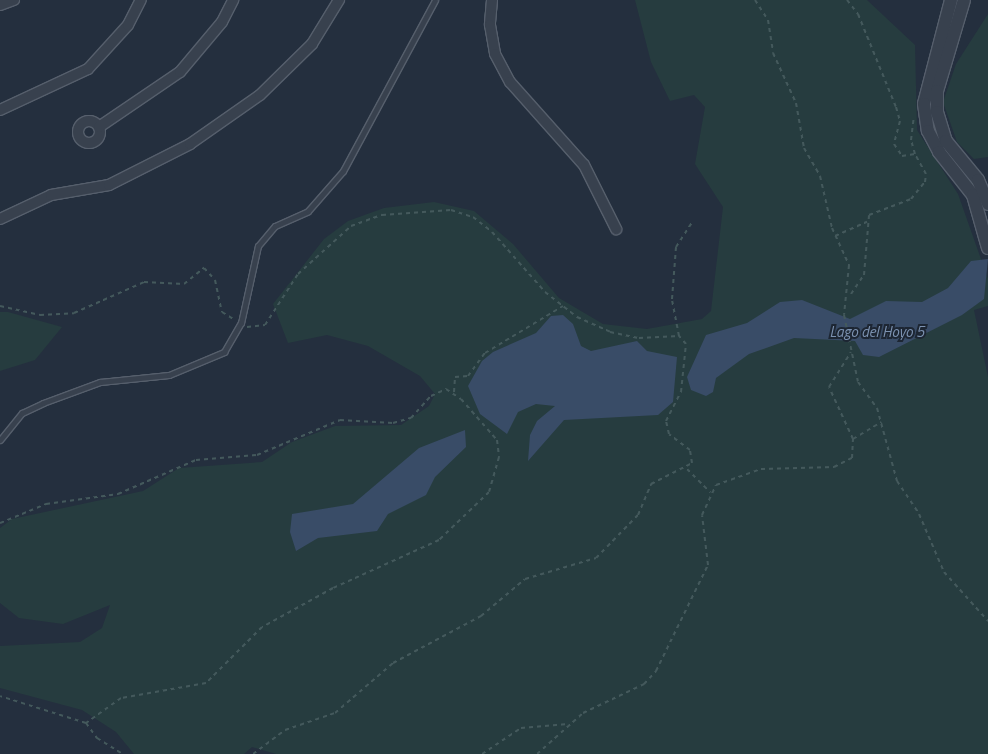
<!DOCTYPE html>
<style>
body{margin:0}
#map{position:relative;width:988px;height:754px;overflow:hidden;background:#242f3e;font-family:"Titillium Web",sans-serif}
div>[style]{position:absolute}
.green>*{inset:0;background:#263c3f}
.water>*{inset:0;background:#394c67}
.path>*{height:2px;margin-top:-1px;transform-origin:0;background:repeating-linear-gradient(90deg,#44595c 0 4px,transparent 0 8px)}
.roads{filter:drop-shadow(1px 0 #565f6c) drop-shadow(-1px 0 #565f6c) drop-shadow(0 1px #565f6c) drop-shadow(0 -1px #565f6c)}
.service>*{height:5px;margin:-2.5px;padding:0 2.5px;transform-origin:2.5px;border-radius:2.5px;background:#38414e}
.minor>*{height:10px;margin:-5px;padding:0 5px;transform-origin:5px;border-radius:5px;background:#38414e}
.minor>.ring{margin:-5px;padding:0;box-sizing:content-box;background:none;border:10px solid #38414e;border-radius:50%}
.tertiary>*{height:12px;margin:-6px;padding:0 6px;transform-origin:6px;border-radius:6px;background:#38414e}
span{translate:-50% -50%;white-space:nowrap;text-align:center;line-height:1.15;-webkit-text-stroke:4px #1d2633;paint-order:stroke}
.water-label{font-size:15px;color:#7c92b1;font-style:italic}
</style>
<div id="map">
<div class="green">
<div style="clip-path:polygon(635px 0,867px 0,915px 45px,917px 130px,958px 194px,988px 279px,988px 306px,974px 310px,988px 377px,988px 754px,276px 754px,252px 747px,244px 754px,134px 754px,116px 732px,82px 710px,0 688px,0 646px,80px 642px,102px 628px,110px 605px,63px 624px,19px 618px,0 603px,0 528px,12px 519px,143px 491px,179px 468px,262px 462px,292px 442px,335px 426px,401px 425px,429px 406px,435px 394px,420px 376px,368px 346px,327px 335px,288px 343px,273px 304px,324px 239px,348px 221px,384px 208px,434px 202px,474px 211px,513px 244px,559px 298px,603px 324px,647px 329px,702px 319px,711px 311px,723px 207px,695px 164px,705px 107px,694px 95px,670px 101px,651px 62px)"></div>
<div style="clip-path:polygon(988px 14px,988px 157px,974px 159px,957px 142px,943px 102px,956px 64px)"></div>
<div style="clip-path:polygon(0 312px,8px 312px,62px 327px,35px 360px,0 371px)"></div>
</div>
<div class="water">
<div style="clip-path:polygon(988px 259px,984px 299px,962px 315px,879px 357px,863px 355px,855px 341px,794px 338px,749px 354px,716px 378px,713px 392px,706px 396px,691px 390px,687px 377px,706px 335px,747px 323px,780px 302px,802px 300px,850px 319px,886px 301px,922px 302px,948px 288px,971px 261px)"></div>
<div style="clip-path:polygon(563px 315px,573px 324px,581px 346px,591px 351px,637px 341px,647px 351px,677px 357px,673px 402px,658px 415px,564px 420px,528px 461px,530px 435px,537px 421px,555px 406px,536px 404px,518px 412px,507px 434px,480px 414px,468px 386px,482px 361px,493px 352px,536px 333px,551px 316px)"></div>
<div style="clip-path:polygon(465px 430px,466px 447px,435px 477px,426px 495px,388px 514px,377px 531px,318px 538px,296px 551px,290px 532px,292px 514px,353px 504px,419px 448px)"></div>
</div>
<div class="path">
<div style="left:755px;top:0;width:24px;rotate:57deg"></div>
<div style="left:768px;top:20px;width:33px;rotate:81deg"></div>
<div style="left:773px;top:53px;width:55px;rotate:65.3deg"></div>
<div style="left:796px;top:103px;width:46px;rotate:79.9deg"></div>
<div style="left:804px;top:148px;width:32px;rotate:60deg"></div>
<div style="left:820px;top:176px;width:53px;rotate:77deg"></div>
<div style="left:832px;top:228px;width:41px;rotate:65.3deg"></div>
<div style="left:849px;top:265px;width:50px;rotate:95.7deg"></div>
<div style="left:844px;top:315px;width:68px;rotate:78.2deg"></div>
<div style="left:858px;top:382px;width:32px;rotate:54deg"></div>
<div style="left:877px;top:408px;width:76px;rotate:74.7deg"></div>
<div style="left:897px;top:481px;width:40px;rotate:56deg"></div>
<div style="left:919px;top:514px;width:63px;rotate:66.7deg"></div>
<div style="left:944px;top:572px;width:66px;rotate:48.1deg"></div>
<div style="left:847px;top:0;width:18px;rotate:52deg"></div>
<div style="left:858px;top:14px;width:100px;rotate:67.8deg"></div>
<div style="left:896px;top:107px;width:15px;rotate:74deg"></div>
<div style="left:900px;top:121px;width:24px;rotate:105deg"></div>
<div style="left:894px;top:144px;width:14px;rotate:56deg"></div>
<div style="left:902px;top:156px;width:13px;rotate:-9deg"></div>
<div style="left:915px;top:154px;width:15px;rotate:-106deg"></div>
<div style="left:911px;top:140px;width:23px;rotate:-83deg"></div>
<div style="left:835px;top:236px;width:35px;rotate:-24deg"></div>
<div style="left:851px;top:294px;width:23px;rotate:-56deg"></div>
<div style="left:864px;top:275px;width:60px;rotate:-85.2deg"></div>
<div style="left:869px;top:215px;width:45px;rotate:-20.9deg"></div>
<div style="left:911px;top:199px;width:22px;rotate:-51deg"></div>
<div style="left:925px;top:182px;width:8px;rotate:-83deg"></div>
<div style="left:926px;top:174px;width:23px;rotate:-119deg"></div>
<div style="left:0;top:306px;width:41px;rotate:12.7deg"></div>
<div style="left:40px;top:315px;width:34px;rotate:-3deg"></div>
<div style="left:74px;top:313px;width:77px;rotate:-23.9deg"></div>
<div style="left:144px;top:282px;width:40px;rotate:2.9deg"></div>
<div style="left:184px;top:284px;width:26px;rotate:-39deg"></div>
<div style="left:204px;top:268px;width:16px;rotate:47deg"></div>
<div style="left:215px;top:280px;width:33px;rotate:78deg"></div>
<div style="left:222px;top:312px;width:15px;rotate:32deg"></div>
<div style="left:247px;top:327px;width:18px;rotate:-6deg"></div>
<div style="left:265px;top:325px;width:61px;rotate:-57.1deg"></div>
<div style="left:298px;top:274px;width:72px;rotate:-42.2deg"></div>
<div style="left:351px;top:226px;width:33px;rotate:-20deg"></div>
<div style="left:382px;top:215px;width:69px;rotate:-4.1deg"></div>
<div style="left:451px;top:210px;width:23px;rotate:18deg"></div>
<div style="left:473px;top:217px;width:24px;rotate:38deg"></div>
<div style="left:492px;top:232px;width:80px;rotate:48.5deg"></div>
<div style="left:545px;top:292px;width:41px;rotate:38deg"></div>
<div style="left:577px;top:317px;width:36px;rotate:24deg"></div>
<div style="left:610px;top:332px;width:30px;rotate:12deg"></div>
<div style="left:639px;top:338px;width:40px;rotate:-2.9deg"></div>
<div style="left:454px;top:392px;width:15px;rotate:-86deg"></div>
<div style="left:455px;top:377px;width:13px;rotate:-4deg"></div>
<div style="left:468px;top:376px;width:29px;rotate:-54deg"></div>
<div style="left:485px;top:353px;width:91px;rotate:-31.1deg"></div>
<div style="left:853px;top:439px;width:33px;rotate:-31deg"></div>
<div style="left:687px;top:469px;width:33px;rotate:45deg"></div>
<div style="left:0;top:523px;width:50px;rotate:-22.4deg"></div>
<div style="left:46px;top:504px;width:73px;rotate:-7.9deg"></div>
<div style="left:118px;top:494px;width:85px;rotate:-23.6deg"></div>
<div style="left:196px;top:460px;width:61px;rotate:-4.7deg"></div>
<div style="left:257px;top:455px;width:90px;rotate:-22.9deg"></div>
<div style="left:340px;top:420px;width:53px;rotate:3.2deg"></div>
<div style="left:393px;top:423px;width:19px;rotate:-16deg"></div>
<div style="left:411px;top:418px;width:30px;rotate:-48deg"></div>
<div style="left:431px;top:396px;width:17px;rotate:-25deg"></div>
<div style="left:446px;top:389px;width:18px;rotate:34deg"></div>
<div style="left:461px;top:399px;width:55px;rotate:48.7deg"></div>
<div style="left:497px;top:440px;width:17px;rotate:83deg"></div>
<div style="left:499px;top:457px;width:36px;rotate:106deg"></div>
<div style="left:489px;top:492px;width:69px;rotate:136.2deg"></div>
<div style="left:439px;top:540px;width:116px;rotate:155.6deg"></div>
<div style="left:333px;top:588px;width:81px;rotate:151.2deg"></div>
<div style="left:262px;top:627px;width:79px;rotate:135deg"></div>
<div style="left:206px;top:683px;width:86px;rotate:170deg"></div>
<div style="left:121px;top:698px;width:43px;rotate:144.5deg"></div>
<div style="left:86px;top:723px;width:90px;rotate:-162.6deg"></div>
<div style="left:86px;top:723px;width:19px;rotate:54deg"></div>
<div style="left:97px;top:738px;width:31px;rotate:32deg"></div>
<div style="left:253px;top:754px;width:40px;rotate:-37deg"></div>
<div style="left:285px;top:730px;width:53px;rotate:-18.8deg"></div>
<div style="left:335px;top:713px;width:77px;rotate:-40.8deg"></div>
<div style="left:393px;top:663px;width:100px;rotate:-28.1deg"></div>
<div style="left:481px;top:616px;width:57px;rotate:-40.1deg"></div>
<div style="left:525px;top:579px;width:74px;rotate:-16.5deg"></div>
<div style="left:596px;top:558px;width:60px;rotate:-45.7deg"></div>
<div style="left:638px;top:515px;width:34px;rotate:-67deg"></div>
<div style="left:651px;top:484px;width:46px;rotate:-27.1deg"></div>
<div style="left:692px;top:463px;width:13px;rotate:-99deg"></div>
<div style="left:690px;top:450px;width:26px;rotate:-143deg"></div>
<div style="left:669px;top:434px;width:13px;rotate:-103deg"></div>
<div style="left:666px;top:421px;width:33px;rotate:-63deg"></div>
<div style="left:681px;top:392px;width:48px;rotate:-84.1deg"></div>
<div style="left:686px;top:344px;width:11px;rotate:-131deg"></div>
<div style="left:679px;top:336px;width:38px;rotate:-101deg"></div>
<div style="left:672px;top:299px;width:52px;rotate:-85.6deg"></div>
<div style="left:676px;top:247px;width:30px;rotate:-57deg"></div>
<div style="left:482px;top:754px;width:47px;rotate:-33.7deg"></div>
<div style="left:521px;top:728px;width:47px;rotate:-4.9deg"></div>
<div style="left:537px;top:754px;width:62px;rotate:-41.7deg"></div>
<div style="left:583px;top:713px;width:68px;rotate:-25.4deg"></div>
<div style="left:644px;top:684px;width:18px;rotate:-47deg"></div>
<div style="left:656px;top:671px;width:118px;rotate:-63.9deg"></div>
<div style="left:708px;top:565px;width:50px;rotate:-96.8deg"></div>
<div style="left:702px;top:515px;width:33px;rotate:-65deg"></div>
<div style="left:716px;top:485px;width:48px;rotate:-19.6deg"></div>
<div style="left:761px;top:469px;width:73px;rotate:-1.6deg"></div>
<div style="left:834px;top:467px;width:20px;rotate:-27deg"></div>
<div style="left:852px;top:458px;width:19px;rotate:-87deg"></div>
<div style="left:853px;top:439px;width:57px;rotate:-114.8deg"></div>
<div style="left:829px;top:387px;width:41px;rotate:-57.8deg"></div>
</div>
<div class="roads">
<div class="service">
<div style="left:0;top:440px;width:35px;rotate:-51deg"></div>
<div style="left:22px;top:413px;width:23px;rotate:-25deg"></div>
<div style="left:43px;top:403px;width:61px;rotate:-20.2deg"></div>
<div style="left:100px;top:382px;width:69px;rotate:-5.8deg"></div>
<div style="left:169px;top:375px;width:60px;rotate:-22.7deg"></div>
<div style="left:224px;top:352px;width:34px;rotate:-60deg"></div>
<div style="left:241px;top:323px;width:79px;rotate:-77.6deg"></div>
<div style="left:258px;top:246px;width:26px;rotate:-50deg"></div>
<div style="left:275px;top:226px;width:36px;rotate:-24deg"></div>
<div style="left:308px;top:211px;width:53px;rotate:-48.8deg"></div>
<div style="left:343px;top:171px;width:194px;rotate:-61.7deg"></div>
</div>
<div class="minor">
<div style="left:492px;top:0;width:25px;rotate:95deg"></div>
<div style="left:490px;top:25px;width:29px;rotate:80deg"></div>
<div style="left:495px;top:54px;width:32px;rotate:62deg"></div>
<div style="left:510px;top:82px;width:111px;rotate:48.3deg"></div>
<div style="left:584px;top:165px;width:72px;rotate:63.4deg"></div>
<div style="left:0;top:5px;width:15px;rotate:-20deg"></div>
<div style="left:0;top:110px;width:97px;rotate:-25deg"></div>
<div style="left:88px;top:69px;width:59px;rotate:-47.7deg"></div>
<div style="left:128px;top:25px;width:28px;rotate:-63deg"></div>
<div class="ring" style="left:78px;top:121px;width:12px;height:12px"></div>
<div style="left:99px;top:127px;width:98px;rotate:-34.2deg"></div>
<div style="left:180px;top:72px;width:65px;rotate:-50deg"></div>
<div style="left:222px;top:22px;width:25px;rotate:-63deg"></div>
<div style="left:0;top:219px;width:56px;rotate:-25.2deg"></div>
<div style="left:51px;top:195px;width:59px;rotate:-9.8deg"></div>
<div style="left:109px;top:185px;width:91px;rotate:-26.8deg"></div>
<div style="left:190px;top:144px;width:85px;rotate:-35deg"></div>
<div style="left:260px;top:95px;width:73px;rotate:-44.4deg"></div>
<div style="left:312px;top:44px;width:52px;rotate:-58.5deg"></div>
</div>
<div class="tertiary">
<div style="left:951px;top:0;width:107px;rotate:104.6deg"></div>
<div style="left:924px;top:104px;width:27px;rotate:82deg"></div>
<div style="left:928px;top:131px;width:24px;rotate:62deg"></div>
<div style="left:939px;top:152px;width:55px;rotate:51.7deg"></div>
<div style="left:973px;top:195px;width:55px;rotate:74.2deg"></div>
<div style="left:964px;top:0;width:95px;rotate:106.5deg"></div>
<div style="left:937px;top:91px;width:21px;rotate:90deg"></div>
<div style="left:937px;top:112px;width:30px;rotate:73deg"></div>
<div style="left:946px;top:141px;width:50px;rotate:50.6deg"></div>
<div style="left:978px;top:180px;width:26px;rotate:67deg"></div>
</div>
</div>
<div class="water-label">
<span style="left:877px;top:332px">Lago del Hoyo 5</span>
</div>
</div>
